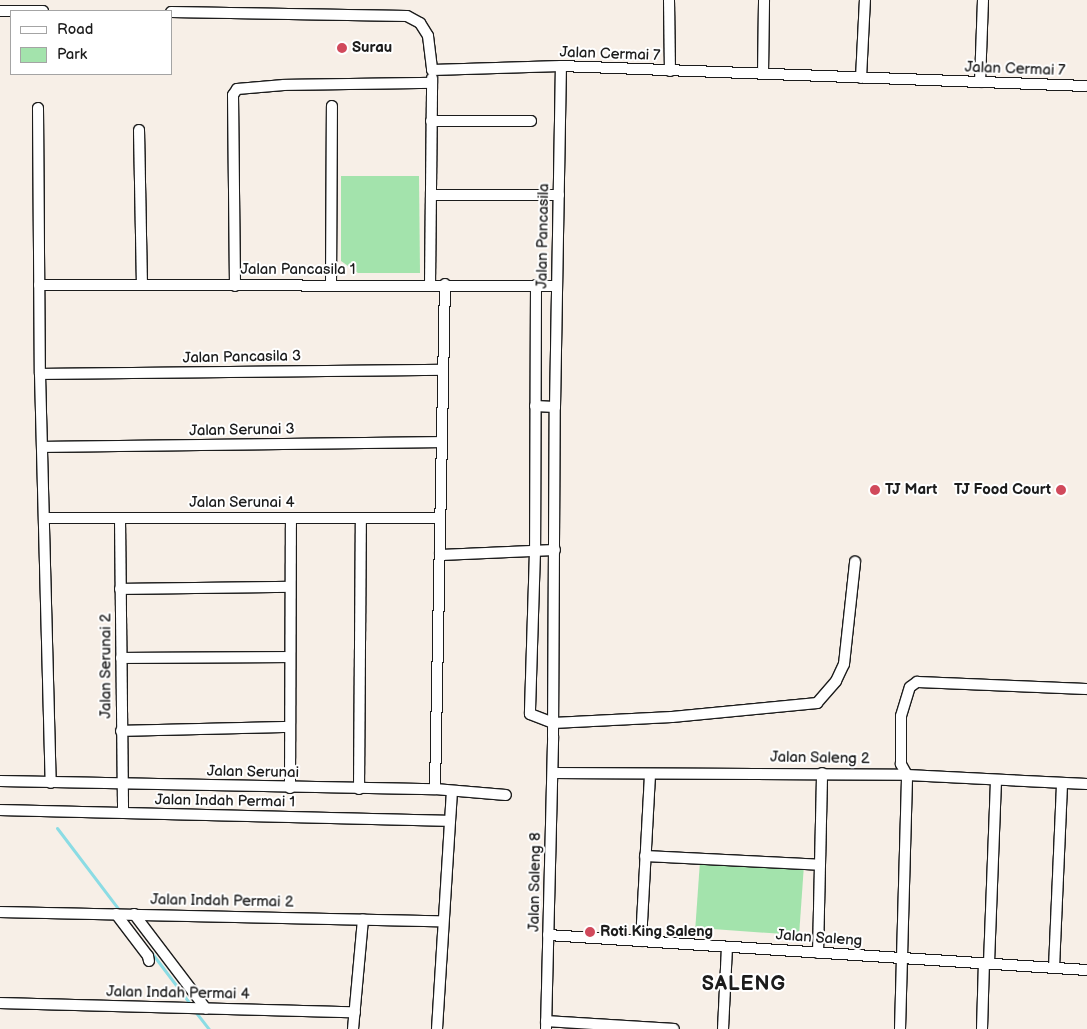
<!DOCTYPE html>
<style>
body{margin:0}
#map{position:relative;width:1087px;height:1029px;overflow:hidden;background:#f7efe7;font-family:"Balsamiq Sans",sans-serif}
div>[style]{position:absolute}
.green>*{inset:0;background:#a3e3ac;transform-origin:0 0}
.stream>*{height:3px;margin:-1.5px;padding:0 1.5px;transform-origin:1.5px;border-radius:1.5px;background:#8bdce4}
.roads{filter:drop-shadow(1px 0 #1c1c1c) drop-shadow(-1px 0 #1c1c1c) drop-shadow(0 1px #1c1c1c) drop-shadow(0 -1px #1c1c1c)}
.minor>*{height:10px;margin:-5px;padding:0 5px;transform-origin:5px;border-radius:5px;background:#fff}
.dots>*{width:14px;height:14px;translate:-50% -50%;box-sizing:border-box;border:2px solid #fff;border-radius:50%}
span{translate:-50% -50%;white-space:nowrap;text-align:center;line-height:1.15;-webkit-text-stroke:4px #fff;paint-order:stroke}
.poi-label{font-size:15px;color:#1c1c1c;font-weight:700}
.left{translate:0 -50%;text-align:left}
.right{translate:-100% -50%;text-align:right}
.street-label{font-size:15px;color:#1c1c1c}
.district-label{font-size:20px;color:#1c1c1c;font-weight:700;letter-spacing:1px}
.legend{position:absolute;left:10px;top:10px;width:162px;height:65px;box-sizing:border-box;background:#fff;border:1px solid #a4a4a4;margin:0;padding:6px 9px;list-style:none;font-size:15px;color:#1c1c1c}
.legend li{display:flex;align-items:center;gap:10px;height:25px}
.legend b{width:25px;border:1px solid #a4a4a4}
</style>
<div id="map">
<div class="green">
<div style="clip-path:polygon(341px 176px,419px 176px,420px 273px,358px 273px,341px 261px)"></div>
<div style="left:700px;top:861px;width:104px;height:67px;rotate:4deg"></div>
</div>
<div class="stream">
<div style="left:57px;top:828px;width:104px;rotate:52.8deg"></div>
<div style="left:151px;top:952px;width:66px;rotate:53deg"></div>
<div style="left:194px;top:1010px;width:24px;rotate:52deg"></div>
</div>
<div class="roads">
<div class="minor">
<div style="left:669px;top:0;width:71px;rotate:89.2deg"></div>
<div style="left:0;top:11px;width:43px"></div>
<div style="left:171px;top:12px;width:236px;rotate:1deg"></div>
<div style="left:407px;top:16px;width:15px;rotate:28deg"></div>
<div style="left:420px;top:23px;width:15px;rotate:58deg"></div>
<div style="left:428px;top:36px;width:34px;rotate:83deg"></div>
<div style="left:432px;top:70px;width:129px;rotate:-1.8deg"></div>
<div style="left:561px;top:66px;width:526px;rotate:2.18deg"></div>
<div style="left:763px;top:74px;width:74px;rotate:-89.2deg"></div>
<div style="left:861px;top:78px;width:78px;rotate:-87.1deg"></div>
<div style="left:980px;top:82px;width:82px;rotate:-87.9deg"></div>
<div style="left:38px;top:108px;width:266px;rotate:89.6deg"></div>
<div style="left:40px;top:374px;width:409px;rotate:88.5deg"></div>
<div style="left:431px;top:121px;width:100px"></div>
<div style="left:139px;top:130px;width:155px;rotate:88.9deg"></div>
<div style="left:431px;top:195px;width:128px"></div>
<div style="left:430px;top:284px;width:206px;rotate:-89.4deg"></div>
<div style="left:39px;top:285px;width:518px;rotate:0.11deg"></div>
<div style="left:536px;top:285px;width:266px;rotate:90.2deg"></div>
<div style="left:535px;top:551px;width:163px;rotate:91.8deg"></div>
<div style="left:530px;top:714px;width:25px;rotate:21deg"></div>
<div style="left:553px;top:723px;width:119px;rotate:-2.9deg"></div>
<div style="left:672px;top:717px;width:146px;rotate:-5.5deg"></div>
<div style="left:817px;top:703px;width:29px;rotate:-49deg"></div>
<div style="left:836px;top:681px;width:19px;rotate:-65deg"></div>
<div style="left:844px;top:664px;width:103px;rotate:-83.8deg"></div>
<div style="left:235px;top:286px;width:191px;rotate:-90.6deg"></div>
<div style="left:233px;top:95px;width:7px;rotate:-56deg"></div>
<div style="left:237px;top:89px;width:47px;rotate:-4.9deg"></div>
<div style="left:284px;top:85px;width:148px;rotate:-0.8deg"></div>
<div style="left:331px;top:286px;width:180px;rotate:-89.7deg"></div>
<div style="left:40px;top:374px;width:403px;rotate:-0.6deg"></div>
<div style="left:535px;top:406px;width:20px;rotate:3deg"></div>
<div style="left:42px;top:447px;width:400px;rotate:-0.7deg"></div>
<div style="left:44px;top:518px;width:396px"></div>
<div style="left:120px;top:518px;width:295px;rotate:89.4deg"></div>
<div style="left:440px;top:555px;width:115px;rotate:-2.5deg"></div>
<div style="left:120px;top:589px;width:170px;rotate:-0.7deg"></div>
<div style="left:121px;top:658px;width:168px;rotate:-0.3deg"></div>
<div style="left:121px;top:731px;width:168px;rotate:-1.4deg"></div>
<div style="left:553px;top:773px;width:354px;rotate:0.3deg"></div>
<div style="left:907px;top:775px;width:180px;rotate:2.9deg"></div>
<div style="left:0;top:781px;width:435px;rotate:1.1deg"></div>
<div style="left:435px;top:789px;width:71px;rotate:4.8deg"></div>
<div style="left:290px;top:788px;width:270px;rotate:-89.8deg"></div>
<div style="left:359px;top:789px;width:271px;rotate:-89.6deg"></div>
<div style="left:435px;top:789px;width:505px;rotate:-88.87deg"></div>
<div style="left:0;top:810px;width:450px;rotate:1.4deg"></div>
<div style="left:645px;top:856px;width:175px;rotate:2.9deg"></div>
<div style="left:0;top:912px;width:443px;rotate:1.2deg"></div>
<div style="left:116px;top:914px;width:53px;rotate:52.7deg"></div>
<div style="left:148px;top:956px;width:5px;rotate:79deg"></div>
<div style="left:134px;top:914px;width:119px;rotate:52.8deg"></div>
<div style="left:548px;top:935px;width:540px;rotate:3.72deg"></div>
<div style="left:641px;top:941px;width:167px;rotate:-86.9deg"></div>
<div style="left:818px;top:953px;width:180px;rotate:-88.7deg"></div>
<div style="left:989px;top:963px;width:183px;rotate:-87.8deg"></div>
<div style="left:1054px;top:968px;width:185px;rotate:-87.5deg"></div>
<div style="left:0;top:1003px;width:355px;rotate:1.5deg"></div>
<div style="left:546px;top:1021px;width:128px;rotate:3.6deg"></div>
<div style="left:353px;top:1029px;width:110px;rotate:-84.8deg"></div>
<div style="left:437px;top:1029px;width:238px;rotate:-86.4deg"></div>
<div style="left:546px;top:1029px;width:293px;rotate:-88.6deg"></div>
<div style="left:553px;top:736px;width:329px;rotate:-89.7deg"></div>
<div style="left:555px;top:407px;width:341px;rotate:-89deg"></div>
<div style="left:723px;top:1029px;width:82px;rotate:-87.2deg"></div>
<div style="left:900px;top:1029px;width:254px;rotate:-88.4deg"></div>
<div style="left:907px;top:775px;width:13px;rotate:-119deg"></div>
<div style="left:901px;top:764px;width:48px;rotate:-90deg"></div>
<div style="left:901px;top:716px;width:30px;rotate:-73deg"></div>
<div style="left:910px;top:687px;width:9px;rotate:-36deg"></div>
<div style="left:917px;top:682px;width:170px;rotate:2.4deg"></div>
<div style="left:982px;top:1029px;width:66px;rotate:-88.3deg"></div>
</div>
</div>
<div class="dots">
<div style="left:342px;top:48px;background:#d1495b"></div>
<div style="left:875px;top:490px;background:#d1495b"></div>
<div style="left:1061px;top:490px;background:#d1495b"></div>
<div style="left:590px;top:932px;background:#d1495b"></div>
</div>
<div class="poi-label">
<span class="left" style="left:352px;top:48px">Surau</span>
<span class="left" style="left:885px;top:490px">TJ Mart</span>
<span class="right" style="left:1051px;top:490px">TJ Food Court</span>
<span class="left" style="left:600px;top:932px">Roti King Saleng</span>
</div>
<div class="street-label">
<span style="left:610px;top:54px;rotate:2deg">Jalan Cermai 7</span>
<span style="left:1015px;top:69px;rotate:2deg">Jalan Cermai 7</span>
<span style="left:543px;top:236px;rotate:-89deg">Jalan Pancasila</span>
<span style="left:298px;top:270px">Jalan Pancasila 1</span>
<span style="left:242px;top:357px;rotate:-1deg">Jalan Pancasila 3</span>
<span style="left:242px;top:430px;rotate:-1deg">Jalan Serunai 3</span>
<span style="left:242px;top:503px">Jalan Serunai 4</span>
<span style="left:106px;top:666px;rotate:-90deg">Jalan Serunai 2</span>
<span style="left:820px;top:758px;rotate:1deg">Jalan Saleng 2</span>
<span style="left:253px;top:772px;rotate:1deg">Jalan Serunai</span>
<span style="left:225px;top:801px;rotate:1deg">Jalan Indah Permai 1</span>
<span style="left:535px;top:882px;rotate:-89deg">Jalan Saleng 8</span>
<span style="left:222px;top:901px;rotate:1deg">Jalan Indah Permai 2</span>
<span style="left:819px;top:938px;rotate:4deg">Jalan Saleng</span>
<span style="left:178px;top:993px;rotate:1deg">Jalan Indah Permai 4</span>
</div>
<div class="district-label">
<span style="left:744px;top:984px">SALENG</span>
</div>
<ul class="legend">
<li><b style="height:6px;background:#fff"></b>Road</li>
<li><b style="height:14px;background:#a3e3ac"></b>Park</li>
</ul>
</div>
